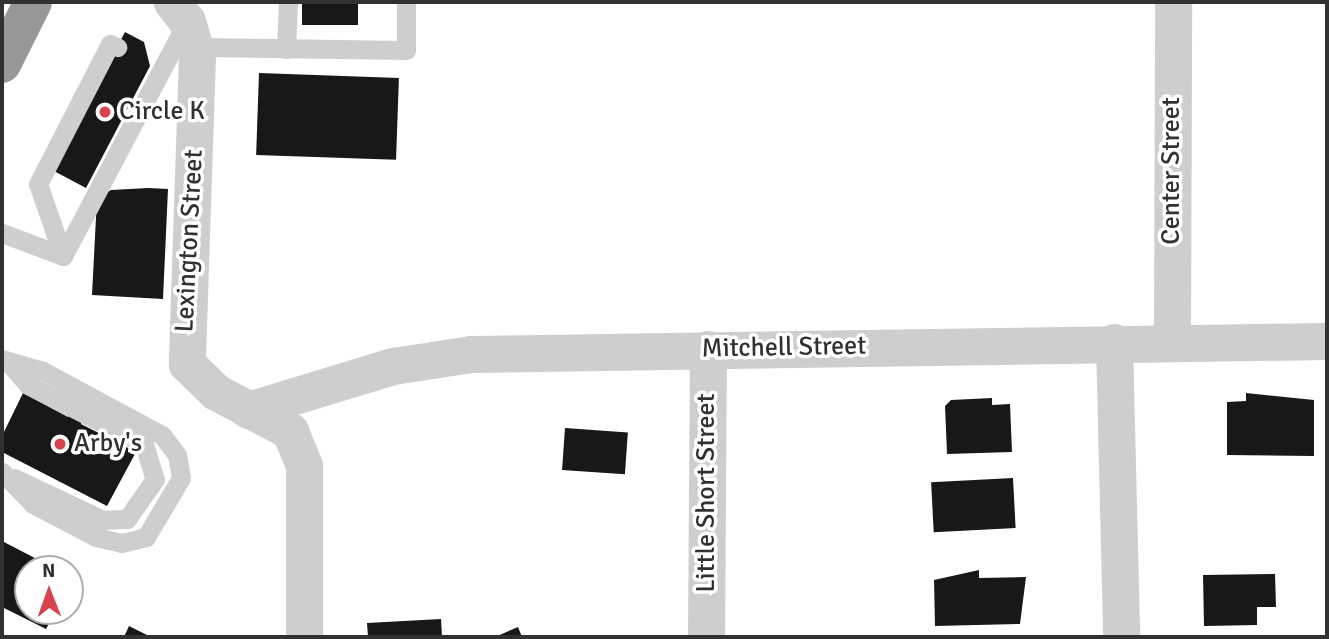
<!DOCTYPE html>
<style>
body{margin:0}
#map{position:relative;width:1329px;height:639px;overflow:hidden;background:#fff;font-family:Signika,sans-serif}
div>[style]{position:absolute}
.building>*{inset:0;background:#181818;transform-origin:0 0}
.lane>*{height:19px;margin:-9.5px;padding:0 9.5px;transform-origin:9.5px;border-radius:9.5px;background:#cecece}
.street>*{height:37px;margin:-18.5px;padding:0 18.5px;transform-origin:18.5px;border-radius:18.5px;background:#cecece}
.highway>*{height:38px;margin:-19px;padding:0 19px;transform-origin:19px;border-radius:19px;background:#989898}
.dots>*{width:19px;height:19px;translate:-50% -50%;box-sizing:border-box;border:4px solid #fff;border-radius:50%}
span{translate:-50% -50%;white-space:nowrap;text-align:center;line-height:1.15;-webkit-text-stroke:7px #fff;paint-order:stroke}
.poi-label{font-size:26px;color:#313131}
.left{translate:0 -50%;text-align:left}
.street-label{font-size:26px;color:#313131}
.frame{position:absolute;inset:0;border:4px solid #313131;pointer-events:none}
.north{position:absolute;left:14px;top:555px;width:70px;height:70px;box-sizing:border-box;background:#fff;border:2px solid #adadad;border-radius:50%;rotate:359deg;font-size:19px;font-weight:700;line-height:28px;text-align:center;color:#313131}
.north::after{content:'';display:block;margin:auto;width:24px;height:32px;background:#d8434d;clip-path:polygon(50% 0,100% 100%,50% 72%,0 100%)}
</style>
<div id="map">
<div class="building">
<div style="left:302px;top:2px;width:56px;height:23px"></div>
<div style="clip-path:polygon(125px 32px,144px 42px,150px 66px,86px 188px,52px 170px)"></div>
<div style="left:259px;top:73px;width:140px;height:82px;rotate:2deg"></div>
<div style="clip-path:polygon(148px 188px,168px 189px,163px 299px,92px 295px,97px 198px,111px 190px)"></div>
<div style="clip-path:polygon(23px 393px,68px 417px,72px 408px,85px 415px,81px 424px,136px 452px,107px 506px,2px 452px,2px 436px)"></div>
<div style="clip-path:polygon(1246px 393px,1314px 400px,1314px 456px,1227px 455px,1227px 402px,1246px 401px)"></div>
<div style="clip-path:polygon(992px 398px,992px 405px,1010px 404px,1012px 452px,947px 454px,945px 406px,951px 400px)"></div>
<div style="left:565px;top:428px;width:63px;height:42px;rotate:4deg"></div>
<div style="left:1013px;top:478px;width:50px;height:82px;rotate:87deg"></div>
<div style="clip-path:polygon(2px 541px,56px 569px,28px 569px,28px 611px,56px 611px,46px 629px,2px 607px)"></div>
<div style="clip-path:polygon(979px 570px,979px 578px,1026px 577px,1020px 624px,935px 626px,934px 580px)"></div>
<div style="clip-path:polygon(1275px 574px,1276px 607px,1257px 607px,1257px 625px,1204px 626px,1203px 575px)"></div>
<div style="clip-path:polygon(441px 619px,442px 637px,368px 637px,367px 623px)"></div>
<div style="clip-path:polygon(129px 626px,151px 637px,124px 637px)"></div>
<div style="clip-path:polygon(518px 627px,522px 637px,495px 637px)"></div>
</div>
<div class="lane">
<div style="left:195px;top:47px;width:211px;rotate:0.8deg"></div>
<div style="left:406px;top:50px;width:48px;rotate:-90deg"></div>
<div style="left:286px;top:49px;width:47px;rotate:-87.6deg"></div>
<div style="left:2px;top:233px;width:65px;rotate:20.7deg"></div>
<div style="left:63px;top:256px;width:263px;rotate:-62.1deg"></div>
<div style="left:63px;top:256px;width:76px;rotate:-109.1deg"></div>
<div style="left:38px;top:184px;width:157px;rotate:-62.8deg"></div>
<div style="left:110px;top:44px;width:8px;rotate:23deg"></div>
<div style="left:2px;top:359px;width:43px;rotate:16.3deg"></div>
<div style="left:43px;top:371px;width:135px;rotate:28.3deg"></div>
<div style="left:162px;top:435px;width:25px;rotate:53deg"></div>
<div style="left:177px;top:455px;width:23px;rotate:80deg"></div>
<div style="left:181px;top:478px;width:69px;rotate:120.7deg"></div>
<div style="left:146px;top:537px;width:25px;rotate:166deg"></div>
<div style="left:122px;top:543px;width:27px;rotate:-167deg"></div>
<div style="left:96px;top:537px;width:71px;rotate:-152.4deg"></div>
<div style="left:33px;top:504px;width:45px;rotate:-134.1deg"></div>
<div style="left:9px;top:363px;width:29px;rotate:49deg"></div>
<div style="left:28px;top:385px;width:130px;rotate:27deg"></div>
<div style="left:144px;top:444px;width:37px;rotate:73deg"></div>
<div style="left:155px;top:479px;width:49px;rotate:125deg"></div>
<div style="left:127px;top:519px;width:24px;rotate:178deg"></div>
<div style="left:103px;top:520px;width:98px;rotate:-154.7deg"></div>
</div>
<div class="street">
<div style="left:172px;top:2px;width:24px;rotate:52deg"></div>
<div style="left:187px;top:21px;width:35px;rotate:74deg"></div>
<div style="left:197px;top:55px;width:309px;rotate:91.9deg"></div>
<div style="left:187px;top:364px;width:40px;rotate:44deg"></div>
<div style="left:216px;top:392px;width:84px;rotate:27.8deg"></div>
<div style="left:290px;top:431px;width:37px;rotate:68deg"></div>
<div style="left:304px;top:465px;width:172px;rotate:90deg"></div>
<div style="left:1172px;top:340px;width:338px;rotate:-89.8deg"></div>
<div style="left:1114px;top:342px;width:295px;rotate:88.6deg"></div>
<div style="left:248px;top:410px;width:152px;rotate:-16.9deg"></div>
<div style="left:393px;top:366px;width:79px;rotate:-8.7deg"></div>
<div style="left:471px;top:354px;width:856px;rotate:-0.87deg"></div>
<div style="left:706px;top:637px;width:288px;rotate:-89.6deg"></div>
</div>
<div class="highway">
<div style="left:2px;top:64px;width:69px;rotate:-63.4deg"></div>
</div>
<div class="dots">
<div style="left:105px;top:112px;background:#d8434d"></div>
<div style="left:60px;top:444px;background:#d8434d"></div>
</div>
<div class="poi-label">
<span class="left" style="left:119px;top:112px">Circle K</span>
<span class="left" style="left:74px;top:444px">Arby's</span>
</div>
<div class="street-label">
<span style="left:1172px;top:171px;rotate:-90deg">Center Street</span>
<span style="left:190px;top:241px;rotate:-87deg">Lexington Street</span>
<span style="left:784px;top:348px;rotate:-1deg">Mitchell Street</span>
<span style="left:707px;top:493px;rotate:-90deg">Little Short Street</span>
</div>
<div class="frame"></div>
<div class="north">N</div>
</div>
